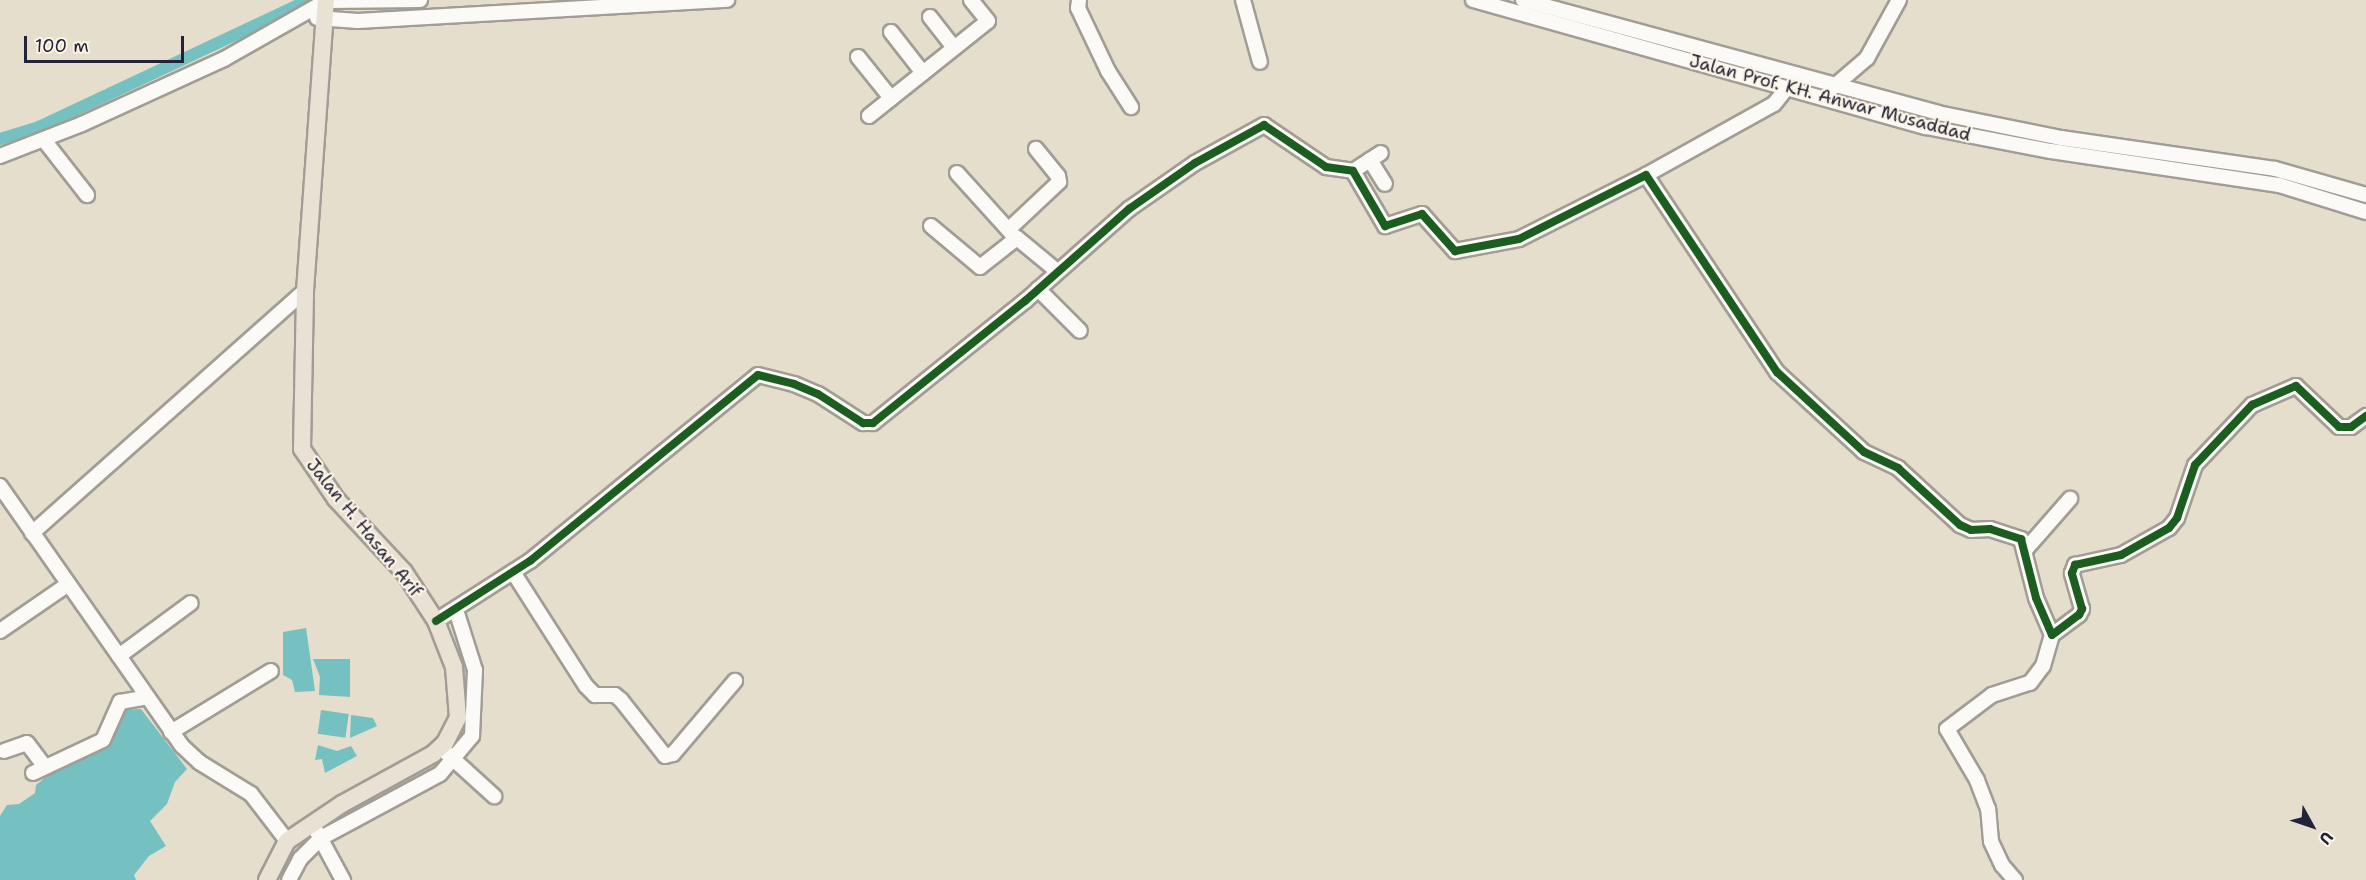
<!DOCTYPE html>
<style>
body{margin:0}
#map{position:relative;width:2366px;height:880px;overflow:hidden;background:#e6decc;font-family:"Shantell Sans",sans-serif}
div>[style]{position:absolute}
.water>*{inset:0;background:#75c1c1;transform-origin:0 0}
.canal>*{height:12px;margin:-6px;padding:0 6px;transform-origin:6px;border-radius:6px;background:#75c1c1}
.roads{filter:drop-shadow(2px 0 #a19d95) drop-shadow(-2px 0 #a19d95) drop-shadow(0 2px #a19d95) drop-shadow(0 -2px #a19d95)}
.minor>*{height:14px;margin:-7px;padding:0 7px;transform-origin:7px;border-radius:7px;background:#fbfaf7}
.major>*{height:16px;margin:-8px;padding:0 8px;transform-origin:8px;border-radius:8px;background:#eae1d5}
.cycleway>*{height:8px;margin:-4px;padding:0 4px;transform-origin:4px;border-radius:4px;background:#1b5e20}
span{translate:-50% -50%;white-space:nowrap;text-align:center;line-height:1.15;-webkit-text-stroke:4.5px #fcf5e5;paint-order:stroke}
.street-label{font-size:18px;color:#22223b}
.north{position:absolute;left:2282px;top:796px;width:60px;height:60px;-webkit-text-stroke:4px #fcf5e5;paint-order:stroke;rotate:130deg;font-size:16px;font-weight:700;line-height:24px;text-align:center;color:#22223b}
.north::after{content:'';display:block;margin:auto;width:21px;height:27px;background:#22223b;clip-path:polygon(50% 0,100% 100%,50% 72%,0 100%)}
.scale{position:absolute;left:24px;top:36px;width:160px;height:27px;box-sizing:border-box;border:3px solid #22223b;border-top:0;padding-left:8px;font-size:18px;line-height:21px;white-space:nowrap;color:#22223b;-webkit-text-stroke:4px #fcf5e5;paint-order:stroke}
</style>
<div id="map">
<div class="water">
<div style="clip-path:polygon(306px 628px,315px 691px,295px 692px,292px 680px,283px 675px,283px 632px)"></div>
<div style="clip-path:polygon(313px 659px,350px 659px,350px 697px,319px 695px,320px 677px)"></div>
<div style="clip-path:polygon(141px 709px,187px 769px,175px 782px,167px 804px,150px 821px,166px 846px,149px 856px,134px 875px,136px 880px,0 880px,0 816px,7px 805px,19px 804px,35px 793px,36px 785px,57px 768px,102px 748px,112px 732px,118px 710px)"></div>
<div style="left:321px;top:710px;width:28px;height:24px;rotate:8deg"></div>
<div style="clip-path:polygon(351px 715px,373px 718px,377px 726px,350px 738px)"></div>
<div style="clip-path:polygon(318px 745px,337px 751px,351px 746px,357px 756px,325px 773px,322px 759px,315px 760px)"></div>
</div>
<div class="canal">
<div style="left:0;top:139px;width:41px;rotate:-17.1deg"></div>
<div style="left:39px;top:127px;width:298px;rotate:-25.2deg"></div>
</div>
<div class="roads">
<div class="minor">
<div style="left:1079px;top:0;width:8px;rotate:97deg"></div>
<div style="left:1078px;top:8px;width:70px;rotate:64.5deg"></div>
<div style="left:1108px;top:71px;width:43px;rotate:57.4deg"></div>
<div style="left:1243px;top:0;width:64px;rotate:74.7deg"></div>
<div style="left:1473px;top:0;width:470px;rotate:15.7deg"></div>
<div style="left:1926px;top:127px;width:127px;rotate:10.9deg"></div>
<div style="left:2051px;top:151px;width:231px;rotate:8.5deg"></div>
<div style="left:2279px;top:185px;width:91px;rotate:17.2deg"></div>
<div style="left:1523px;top:0;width:430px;rotate:15.2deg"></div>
<div style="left:1938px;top:113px;width:126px;rotate:11.5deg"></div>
<div style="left:2061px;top:138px;width:216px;rotate:8.2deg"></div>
<div style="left:2275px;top:169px;width:95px;rotate:15.9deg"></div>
<div style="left:930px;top:17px;width:39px;rotate:52deg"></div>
<div style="left:317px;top:18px;width:41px;rotate:4.2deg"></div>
<div style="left:358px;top:21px;width:370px;rotate:-3.3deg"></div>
<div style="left:891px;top:32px;width:52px;rotate:52deg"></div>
<div style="left:858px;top:57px;width:53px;rotate:51.2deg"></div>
<div style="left:1831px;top:89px;width:48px;rotate:-40.7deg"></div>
<div style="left:1867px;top:58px;width:66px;rotate:-61.1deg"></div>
<div style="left:869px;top:116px;width:152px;rotate:-38.6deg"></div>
<div style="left:988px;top:21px;width:27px;rotate:-129deg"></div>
<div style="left:44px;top:140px;width:70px;rotate:52deg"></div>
<div style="left:0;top:156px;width:88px;rotate:-21.3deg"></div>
<div style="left:82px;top:124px;width:156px;rotate:-24.6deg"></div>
<div style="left:224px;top:59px;width:117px;rotate:-29.6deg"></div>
<div style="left:326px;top:1px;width:94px;rotate:-0.6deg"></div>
<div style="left:1370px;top:160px;width:28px;rotate:58deg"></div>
<div style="left:1353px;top:171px;width:33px;rotate:-33deg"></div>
<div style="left:957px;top:173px;width:84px;rotate:47.9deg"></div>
<div style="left:1646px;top:175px;width:146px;rotate:-29deg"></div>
<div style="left:1774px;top:104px;width:21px;rotate:-51deg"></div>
<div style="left:931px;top:226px;width:64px;rotate:39.9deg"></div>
<div style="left:980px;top:267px;width:47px;rotate:-38.1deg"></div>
<div style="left:1017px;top:238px;width:52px;rotate:39.5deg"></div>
<div style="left:1009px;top:229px;width:69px;rotate:-43.2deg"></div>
<div style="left:1059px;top:182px;width:6px;rotate:-99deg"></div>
<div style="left:1058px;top:176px;width:35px;rotate:-129deg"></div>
<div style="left:1038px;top:289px;width:59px;rotate:45deg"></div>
<div style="left:0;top:486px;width:317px;rotate:55deg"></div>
<div style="left:182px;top:746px;width:23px;rotate:43deg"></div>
<div style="left:199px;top:762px;width:61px;rotate:31.6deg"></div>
<div style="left:251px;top:794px;width:59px;rotate:52.5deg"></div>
<div style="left:32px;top:533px;width:365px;rotate:-41.6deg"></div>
<div style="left:2026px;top:549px;width:67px;rotate:-48.7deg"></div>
<div style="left:513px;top:572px;width:135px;rotate:57.4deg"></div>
<div style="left:586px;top:686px;width:13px;rotate:45deg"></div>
<div style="left:595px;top:695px;width:20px"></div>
<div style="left:615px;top:695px;width:8px;rotate:40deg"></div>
<div style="left:621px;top:700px;width:71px;rotate:51.8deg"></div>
<div style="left:665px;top:756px;width:8px;rotate:-14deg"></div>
<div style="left:673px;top:754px;width:96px;rotate:-49.7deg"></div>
<div style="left:436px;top:621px;width:112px;rotate:-32.6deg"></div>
<div style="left:530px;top:561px;width:294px;rotate:-39.2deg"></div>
<div style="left:758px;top:375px;width:37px;rotate:14deg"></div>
<div style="left:794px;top:384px;width:26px;rotate:23deg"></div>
<div style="left:818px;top:394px;width:54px;rotate:32.8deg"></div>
<div style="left:863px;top:423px;width:10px"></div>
<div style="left:873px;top:423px;width:195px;rotate:-38.8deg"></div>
<div style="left:1025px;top:301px;width:139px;rotate:-41.5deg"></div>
<div style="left:1129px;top:209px;width:80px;rotate:-34.9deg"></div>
<div style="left:1195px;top:163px;width:79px;rotate:-28.8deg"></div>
<div style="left:1264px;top:125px;width:75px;rotate:34.1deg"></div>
<div style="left:1326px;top:167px;width:27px;rotate:8deg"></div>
<div style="left:1353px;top:171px;width:64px;rotate:59.8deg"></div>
<div style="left:1385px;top:226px;width:39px;rotate:-18deg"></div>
<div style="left:1422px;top:214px;width:50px;rotate:48.3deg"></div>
<div style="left:1455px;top:251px;width:65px;rotate:-10.6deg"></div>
<div style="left:1519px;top:239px;width:142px;rotate:-26.7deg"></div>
<div style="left:1646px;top:175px;width:237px;rotate:56.4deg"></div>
<div style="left:1777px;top:372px;width:118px;rotate:42.6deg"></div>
<div style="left:1864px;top:452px;width:38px;rotate:25deg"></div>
<div style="left:1898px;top:468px;width:84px;rotate:42.6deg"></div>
<div style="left:1960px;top:525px;width:12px;rotate:24deg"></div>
<div style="left:1971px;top:530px;width:19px;rotate:-3deg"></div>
<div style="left:1990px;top:529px;width:33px;rotate:18deg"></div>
<div style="left:2021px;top:539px;width:61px;rotate:75.7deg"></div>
<div style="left:2036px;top:598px;width:40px;rotate:66.6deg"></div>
<div style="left:2052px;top:635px;width:34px;rotate:-37deg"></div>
<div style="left:2079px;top:615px;width:7px;rotate:-63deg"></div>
<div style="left:2082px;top:609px;width:37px;rotate:-106deg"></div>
<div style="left:2072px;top:573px;width:9px;rotate:-69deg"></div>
<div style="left:2075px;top:565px;width:47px;rotate:-12.3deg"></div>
<div style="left:2121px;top:555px;width:55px;rotate:-29.4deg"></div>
<div style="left:2169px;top:528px;width:13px;rotate:-51deg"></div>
<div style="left:2177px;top:518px;width:56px;rotate:-71.2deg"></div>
<div style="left:2195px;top:465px;width:83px;rotate:-46.5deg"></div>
<div style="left:2252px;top:405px;width:48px;rotate:-23.4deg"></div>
<div style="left:2296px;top:386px;width:59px;rotate:43.6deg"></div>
<div style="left:2339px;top:427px;width:12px"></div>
<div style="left:2351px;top:427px;width:19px;rotate:-36deg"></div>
<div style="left:0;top:631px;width:81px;rotate:-34.5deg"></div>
<div style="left:119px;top:656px;width:89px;rotate:-36.4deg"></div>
<div style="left:171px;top:732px;width:117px;rotate:-31.4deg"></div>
<div style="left:441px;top:748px;width:72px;rotate:42.2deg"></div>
<div style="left:4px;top:751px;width:24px;rotate:-19deg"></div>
<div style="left:27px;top:743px;width:30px;rotate:53deg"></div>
<div style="left:33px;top:773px;width:77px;rotate:-25.2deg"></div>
<div style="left:103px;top:740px;width:42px;rotate:-65.9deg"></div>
<div style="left:120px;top:702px;width:27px;rotate:-10deg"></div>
<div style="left:317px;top:832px;width:55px;rotate:61.6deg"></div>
<div style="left:289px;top:880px;width:24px;rotate:-62deg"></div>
<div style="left:300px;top:859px;width:30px;rotate:-45deg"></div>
<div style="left:321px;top:838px;width:135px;rotate:-28.3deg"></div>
<div style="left:440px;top:774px;width:50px;rotate:-49.9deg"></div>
<div style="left:472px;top:736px;width:66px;rotate:-87.4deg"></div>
<div style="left:475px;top:670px;width:63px;rotate:-107.6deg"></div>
<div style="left:2015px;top:880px;width:20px;rotate:-131deg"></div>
<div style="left:2002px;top:865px;width:26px;rotate:-115deg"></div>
<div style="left:1991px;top:841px;width:32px;rotate:-95deg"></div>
<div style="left:1988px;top:809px;width:31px;rotate:-111deg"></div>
<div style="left:1977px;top:780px;width:59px;rotate:-120.5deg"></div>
<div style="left:1947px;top:729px;width:56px;rotate:-37.1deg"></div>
<div style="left:1992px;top:695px;width:40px;rotate:-18deg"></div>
<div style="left:2030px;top:683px;width:21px;rotate:-53deg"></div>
<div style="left:2043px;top:666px;width:32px;rotate:-74deg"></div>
</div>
<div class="major">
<div style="left:267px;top:880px;width:44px;rotate:-62.9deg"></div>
<div style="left:287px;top:841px;width:66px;rotate:-33.9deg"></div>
<div style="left:342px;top:804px;width:104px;rotate:-28.8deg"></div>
<div style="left:433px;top:754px;width:16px;rotate:-43deg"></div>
<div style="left:445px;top:743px;width:28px;rotate:-63deg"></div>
<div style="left:458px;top:718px;width:51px;rotate:-94.5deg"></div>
<div style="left:454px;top:667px;width:49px;rotate:-111.4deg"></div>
<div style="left:436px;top:621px;width:59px;rotate:-123.1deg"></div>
<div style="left:404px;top:572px;width:100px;rotate:-133deg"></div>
<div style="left:336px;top:499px;width:60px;rotate:-124.2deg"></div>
<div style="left:302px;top:449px;width:158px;rotate:-88.9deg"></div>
<div style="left:305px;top:291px;width:292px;rotate:-85.9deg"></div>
</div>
</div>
<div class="cycleway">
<div style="left:436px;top:621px;width:112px;rotate:-32.6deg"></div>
<div style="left:530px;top:561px;width:294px;rotate:-39.2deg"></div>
<div style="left:758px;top:375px;width:37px;rotate:14deg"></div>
<div style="left:794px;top:384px;width:26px;rotate:23deg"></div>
<div style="left:818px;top:394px;width:54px;rotate:32.8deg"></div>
<div style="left:863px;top:423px;width:10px"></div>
<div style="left:873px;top:423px;width:195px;rotate:-38.8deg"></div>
<div style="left:1025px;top:301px;width:139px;rotate:-41.5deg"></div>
<div style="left:1129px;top:209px;width:80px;rotate:-34.9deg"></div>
<div style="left:1195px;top:163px;width:79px;rotate:-28.8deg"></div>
<div style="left:1264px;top:125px;width:75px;rotate:34.1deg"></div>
<div style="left:1326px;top:167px;width:27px;rotate:8deg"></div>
<div style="left:1353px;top:171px;width:64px;rotate:59.8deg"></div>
<div style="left:1385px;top:226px;width:39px;rotate:-18deg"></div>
<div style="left:1422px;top:214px;width:50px;rotate:48.3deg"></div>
<div style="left:1455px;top:251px;width:65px;rotate:-10.6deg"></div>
<div style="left:1519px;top:239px;width:142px;rotate:-26.7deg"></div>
<div style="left:1646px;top:175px;width:237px;rotate:56.4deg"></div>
<div style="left:1777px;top:372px;width:118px;rotate:42.6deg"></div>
<div style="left:1864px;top:452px;width:38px;rotate:25deg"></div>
<div style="left:1898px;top:468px;width:84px;rotate:42.6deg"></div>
<div style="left:1960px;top:525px;width:12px;rotate:24deg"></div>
<div style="left:1971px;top:530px;width:19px;rotate:-3deg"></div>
<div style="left:1990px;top:529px;width:33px;rotate:18deg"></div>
<div style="left:2021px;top:539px;width:61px;rotate:75.7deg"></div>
<div style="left:2036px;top:598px;width:40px;rotate:66.6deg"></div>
<div style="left:2052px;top:635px;width:34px;rotate:-37deg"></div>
<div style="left:2079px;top:615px;width:7px;rotate:-63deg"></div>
<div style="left:2082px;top:609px;width:37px;rotate:-106deg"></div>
<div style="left:2072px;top:573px;width:9px;rotate:-69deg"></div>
<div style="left:2075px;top:565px;width:47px;rotate:-12.3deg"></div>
<div style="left:2121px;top:555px;width:55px;rotate:-29.4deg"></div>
<div style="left:2169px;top:528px;width:13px;rotate:-51deg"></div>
<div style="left:2177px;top:518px;width:56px;rotate:-71.2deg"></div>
<div style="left:2195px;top:465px;width:83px;rotate:-46.5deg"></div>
<div style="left:2252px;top:405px;width:48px;rotate:-23.4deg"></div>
<div style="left:2296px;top:386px;width:59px;rotate:43.6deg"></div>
<div style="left:2339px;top:427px;width:12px"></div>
<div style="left:2351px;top:427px;width:19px;rotate:-36deg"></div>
</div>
<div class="street-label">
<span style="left:1830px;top:98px;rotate:15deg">Jalan Prof. KH. Anwar Musaddad</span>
<span style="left:364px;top:528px;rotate:51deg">Jalan H. Hasan Arif</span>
</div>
<div class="north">U</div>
<div class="scale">100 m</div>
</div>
